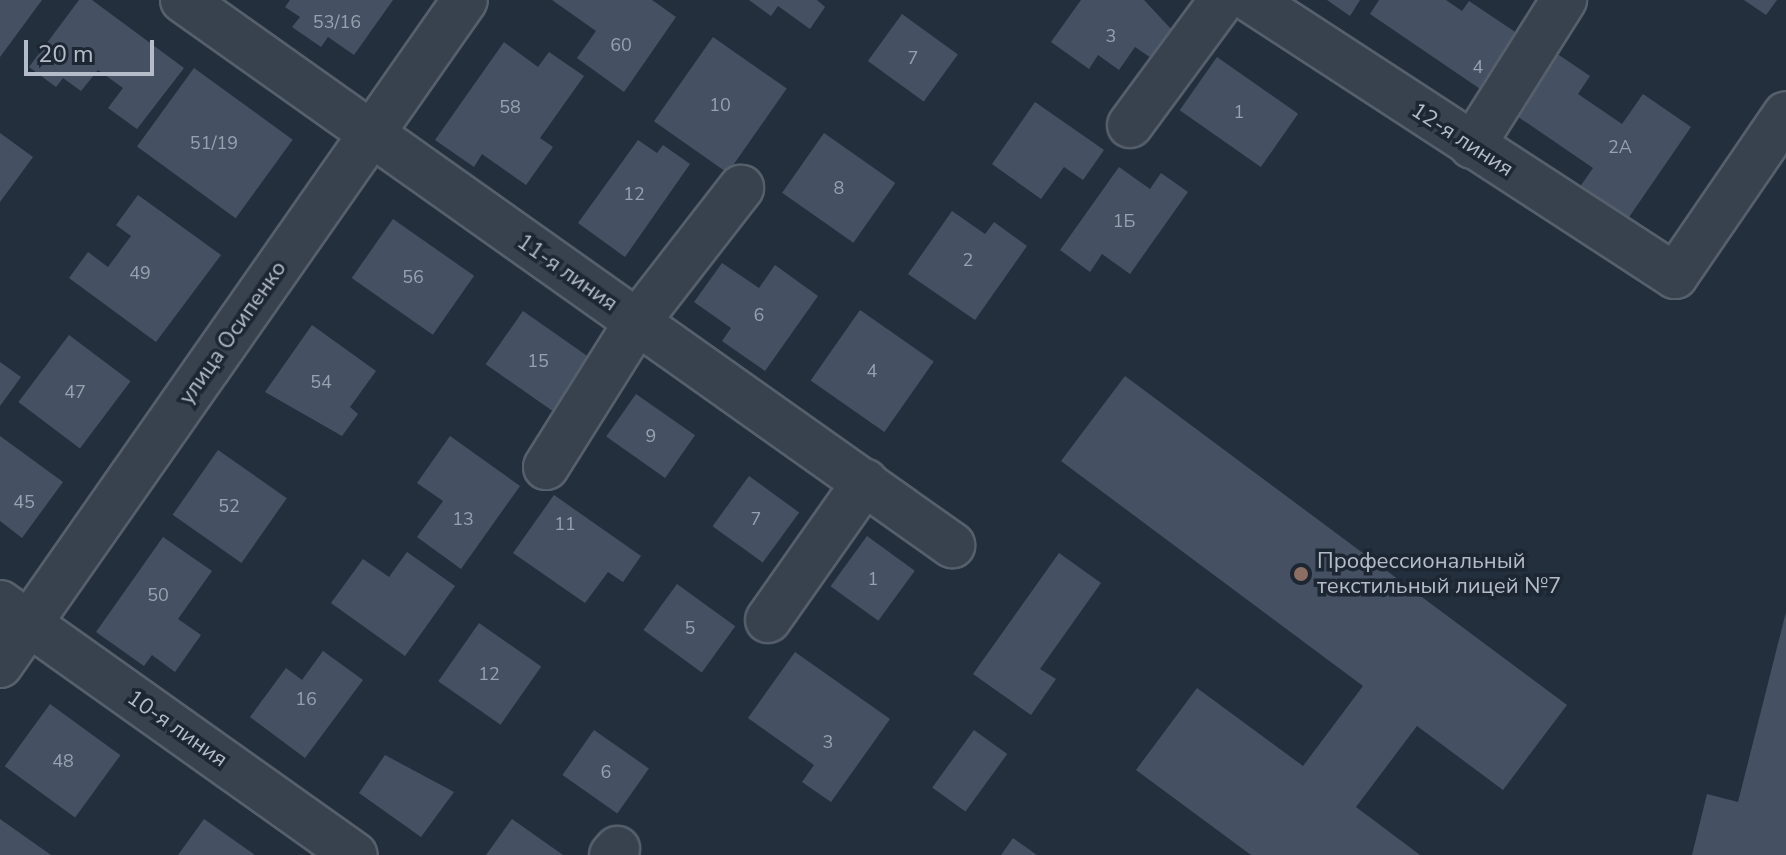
<!DOCTYPE html>
<meta charset="utf-8">
<style>
body{margin:0}
#map{position:relative;width:1786px;height:855px;overflow:hidden;background:#242f3e;font-family:"Nunito Sans",sans-serif}
div>[style]{position:absolute}
.building>*{inset:0;background:#455162;transform-origin:0 0}
.roads{filter:drop-shadow(2px 0 #565f6c) drop-shadow(-2px 0 #565f6c) drop-shadow(0 2px #565f6c) drop-shadow(0 -2px #565f6c)}
.minor>*{height:44px;margin:-22px;padding:0 22px;transform-origin:22px;border-radius:22px;background:#38414e}
.dots>*{width:22px;height:22px;translate:-50% -50%;box-sizing:border-box;border:4px solid #1d2633;border-radius:50%}
span{translate:-50% -50%;white-space:nowrap;text-align:center;line-height:1.15;-webkit-text-stroke:7px #1d2633;paint-order:stroke}
.number-label{font-size:18px;color:#98a1af}
.number-label span{-webkit-text-stroke-width:0}
.street-label{font-size:22px;color:#b4bcc9}
.poi-label{font-size:22px;color:#b4bcc9}
.left{translate:0 -50%;text-align:left}
.scale{position:absolute;left:24px;top:40px;width:130px;height:36px;box-sizing:border-box;border:4px solid #b4bcc9;border-top:0;padding-left:10px;font-size:24px;line-height:28px;white-space:nowrap;color:#b4bcc9;-webkit-text-stroke:6px #1d2633;paint-order:stroke}
</style>
<div id="map">
<div class="building">
<div style="clip-path:polygon(0 0,42px 0,0 57px)"></div>
<div style="clip-path:polygon(79px 0,92px 0,184px 68px,137px 129px,108px 108px,123px 88px,98px 70px,81px 91px,63px 78px,56px 87px,29px 67px)"></div>
<div style="clip-path:polygon(290px 0,393px 0,354px 55px,328px 37px,321px 47px,292px 27px,300px 17px,285px 7px)"></div>
<div style="clip-path:polygon(552px 0,652px 0,676px 17px,624px 92px,577px 58px,596px 31px)"></div>
<div style="clip-path:polygon(749px 0,817px 0,825px 7px,810px 29px,778px 6px,771px 16px)"></div>
<div style="clip-path:polygon(1081px 0,1144px 0,1171px 29px,1151px 58px,1135px 47px,1119px 70px,1098px 55px,1089px 69px,1051px 42px)"></div>
<div style="clip-path:polygon(1327px 0,1360px 0,1350px 16px)"></div>
<div style="clip-path:polygon(1379px 0,1446px 0,1462px 11px,1469px 1px,1527px 40px,1489px 95px,1370px 14px)"></div>
<div style="clip-path:polygon(1744px 0,1777px 0,1766px 15px)"></div>
<div style="left:902px;top:14px;width:69px;height:58px;rotate:36deg"></div>
<div style="left:713px;top:37px;width:90px;height:103px;rotate:35deg"></div>
<div style="clip-path:polygon(504px 42px,538px 67px,549px 52px,584px 76px,540px 138px,553px 147px,526px 185px,482px 154px,474px 167px,435px 140px)"></div>
<div style="clip-path:polygon(1556px 53px,1590px 76px,1578px 94px,1622px 124px,1643px 94px,1691px 127px,1625px 223px,1577px 191px,1593px 168px,1514px 114px)"></div>
<div style="left:1217px;top:57px;width:99px;height:65px;rotate:35deg"></div>
<div style="left:194px;top:68px;width:122px;height:97px;rotate:36deg"></div>
<div style="clip-path:polygon(1035px 102px,1104px 150px,1083px 180px,1064px 167px,1041px 199px,992px 164px)"></div>
<div style="clip-path:polygon(0 133px,33px 157px,0 202px)"></div>
<div style="left:824px;top:133px;width:87px;height:73px;rotate:35deg"></div>
<div style="clip-path:polygon(638px 140px,657px 153px,663px 145px,690px 164px,625px 257px,578px 223px)"></div>
<div style="clip-path:polygon(1119px 167px,1150px 189px,1161px 173px,1188px 192px,1130px 274px,1102px 254px,1090px 272px,1060px 250px)"></div>
<div style="clip-path:polygon(138px 195px,221px 255px,156px 342px,69px 278px,88px 252px,108px 267px,131px 236px,116px 225px)"></div>
<div style="clip-path:polygon(952px 211px,985px 234px,994px 222px,1027px 246px,975px 320px,908px 274px)"></div>
<div style="left:393px;top:219px;width:99px;height:72px;rotate:35deg"></div>
<div style="clip-path:polygon(722px 263px,759px 288px,775px 265px,818px 296px,765px 371px,722px 341px,731px 328px,694px 302px)"></div>
<div style="left:860px;top:310px;width:90px;height:86px;rotate:35deg"></div>
<div style="left:523px;top:311px;width:82px;height:65px;rotate:35deg"></div>
<div style="clip-path:polygon(312px 325px,376px 371px,350px 407px,358px 414px,342px 436px,265px 392px)"></div>
<div style="left:69px;top:335px;width:77px;height:84px;rotate:37deg"></div>
<div style="clip-path:polygon(0 362px,21px 377px,0 406px)"></div>
<div style="clip-path:polygon(1125px 376px,1567px 705px,1503px 790px,1417px 726px,1356px 807px,1420px 855px,1251px 855px,1136px 770px,1197px 688px,1303px 766px,1363px 686px,1061px 461px)"></div>
<div style="left:636px;top:394px;width:72px;height:52px;rotate:35deg"></div>
<div style="clip-path:polygon(0 436px,63px 482px,22px 538px,0 521px)"></div>
<div style="clip-path:polygon(450px 436px,520px 486px,461px 569px,417px 537px,443px 501px,417px 483px)"></div>
<div style="left:218px;top:450px;width:84px;height:79px;rotate:35deg"></div>
<div style="left:749px;top:476px;width:62px;height:62px;rotate:36deg"></div>
<div style="clip-path:polygon(554px 495px,641px 556px,623px 582px,608px 572px,585px 603px,513px 553px)"></div>
<div style="left:867px;top:536px;width:59px;height:62px;rotate:36deg"></div>
<div style="clip-path:polygon(163px 537px,212px 571px,178px 619px,201px 635px,175px 672px,152px 655px,144px 666px,96px 632px)"></div>
<div style="clip-path:polygon(407px 552px,455px 586px,405px 656px,331px 603px,363px 559px,389px 577px)"></div>
<div style="clip-path:polygon(1059px 553px,1101px 583px,1040px 669px,1056px 679px,1031px 715px,973px 674px)"></div>
<div style="left:677px;top:584px;width:72px;height:57px;rotate:36deg"></div>
<div style="clip-path:polygon(1786px 612px,1786px 855px,1692px 855px,1707px 794px,1738px 802px)"></div>
<div style="left:479px;top:623px;width:76px;height:71px;rotate:35deg"></div>
<div style="clip-path:polygon(323px 651px,363px 680px,305px 758px,250px 717px,286px 668px,302px 680px)"></div>
<div style="clip-path:polygon(795px 652px,890px 719px,831px 802px,802px 782px,814px 765px,748px 718px)"></div>
<div style="left:50px;top:704px;width:87px;height:77px;rotate:36deg"></div>
<div style="left:594px;top:730px;width:67px;height:55px;rotate:35deg"></div>
<div style="left:974px;top:730px;width:41px;height:71px;rotate:36deg"></div>
<div style="clip-path:polygon(385px 755px,454px 792px,421px 837px,359px 793px)"></div>
<div style="clip-path:polygon(0 819px,51px 855px,0 855px)"></div>
<div style="clip-path:polygon(204px 819px,255px 855px,178px 855px)"></div>
<div style="clip-path:polygon(512px 819px,563px 855px,486px 855px)"></div>
<div style="clip-path:polygon(1013px 838px,1037px 855px,1001px 855px)"></div>
</div>
<div class="roads">
<div class="minor">
<div style="left:183px;top:0;width:943px;rotate:35.33deg"></div>
<div style="left:1251px;top:0;width:506px;rotate:33.06deg"></div>
<div style="left:1675px;top:276px;width:196px;rotate:-55.6deg"></div>
<div style="left:1130px;top:125px;width:155px;rotate:-53.6deg"></div>
<div style="left:1472px;top:146px;width:173px;rotate:-57.8deg"></div>
<div style="left:546px;top:467px;width:171px;rotate:-57.9deg"></div>
<div style="left:637px;top:322px;width:170px;rotate:-52.2deg"></div>
<div style="left:0;top:603px;width:435px;rotate:35.4deg"></div>
<div style="left:768px;top:620px;width:169px;rotate:-54.9deg"></div>
<div style="left:0;top:665px;width:811px;rotate:-55.04deg"></div>
<div style="left:612px;top:855px;width:8px;rotate:-50deg"></div>
</div>
</div>
<div class="dots">
<div style="left:1301px;top:574px;background:#8d6e63"></div>
</div>
<div class="number-label">
<span style="left:337px;top:22px">53/16</span>
<span style="left:1111px;top:36px">3</span>
<span style="left:621px;top:45px">60</span>
<span style="left:913px;top:58px">7</span>
<span style="left:1478px;top:67px">4</span>
<span style="left:720px;top:105px">10</span>
<span style="left:510px;top:107px">58</span>
<span style="left:1239px;top:112px">1</span>
<span style="left:214px;top:143px">51/19</span>
<span style="left:1620px;top:147px">2А</span>
<span style="left:839px;top:188px">8</span>
<span style="left:634px;top:194px">12</span>
<span style="left:1124px;top:221px">1Б</span>
<span style="left:968px;top:260px">2</span>
<span style="left:140px;top:273px">49</span>
<span style="left:413px;top:277px">56</span>
<span style="left:759px;top:315px">6</span>
<span style="left:538px;top:361px">15</span>
<span style="left:872px;top:371px">4</span>
<span style="left:321px;top:382px">54</span>
<span style="left:75px;top:392px">47</span>
<span style="left:651px;top:436px">9</span>
<span style="left:24px;top:502px">45</span>
<span style="left:229px;top:506px">52</span>
<span style="left:463px;top:519px">13</span>
<span style="left:756px;top:519px">7</span>
<span style="left:565px;top:524px">11</span>
<span style="left:873px;top:579px">1</span>
<span style="left:158px;top:595px">50</span>
<span style="left:690px;top:628px">5</span>
<span style="left:489px;top:674px">12</span>
<span style="left:306px;top:699px">16</span>
<span style="left:828px;top:742px">3</span>
<span style="left:63px;top:761px">48</span>
<span style="left:606px;top:772px">6</span>
</div>
<div class="street-label">
<span style="left:1462px;top:140px;rotate:33deg">12-я линия</span>
<span style="left:567px;top:273px;rotate:35deg">11-я линия</span>
<span style="left:233px;top:333px;rotate:-55deg">улица Осипенко</span>
<span style="left:177px;top:729px;rotate:35deg">10-я линия</span>
</div>
<div class="poi-label">
<span class="left" style="left:1317px;top:574px">Профессиональный<br>текстильный лицей №7</span>
</div>
<div class="scale">20 m</div>
</div>
